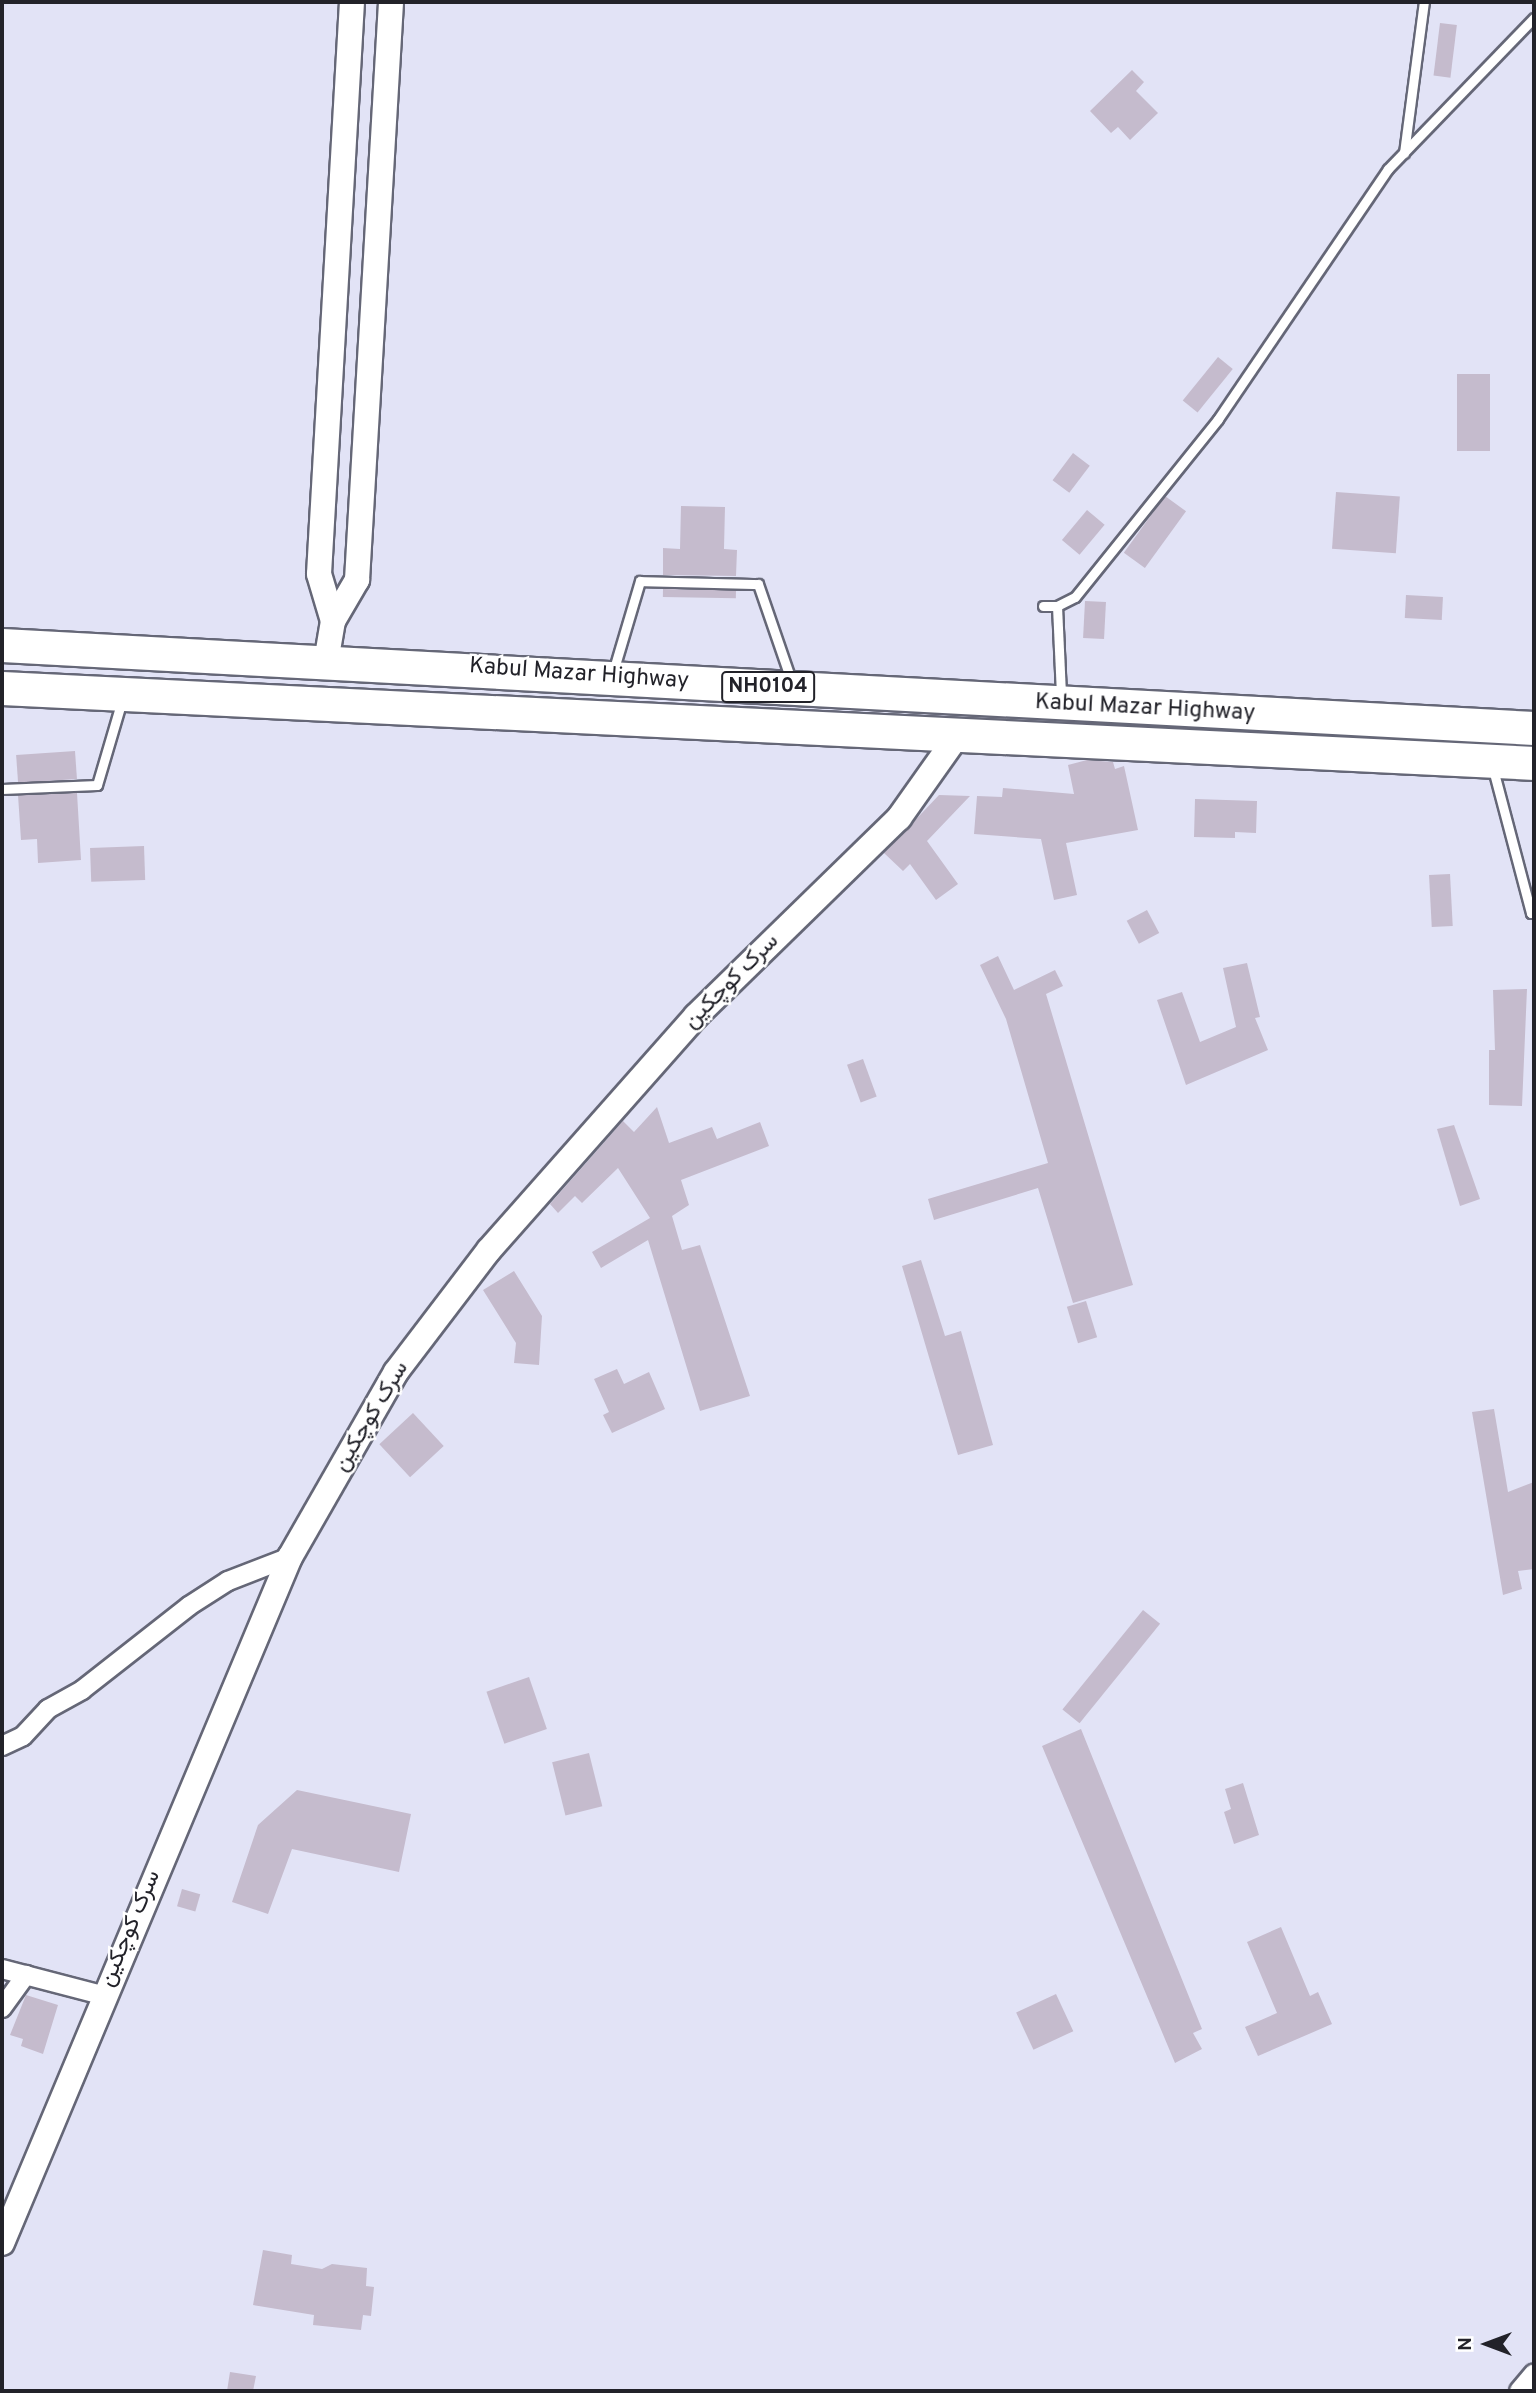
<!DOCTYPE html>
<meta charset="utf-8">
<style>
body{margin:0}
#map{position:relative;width:1536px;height:2393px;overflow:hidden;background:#e2e3f6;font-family:Overpass,Vazirmatn,sans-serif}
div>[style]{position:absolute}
.building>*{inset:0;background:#c5bbcd;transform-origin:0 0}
.roads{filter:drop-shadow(2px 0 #656777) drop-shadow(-2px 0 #656777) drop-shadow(0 2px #656777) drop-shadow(0 -2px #656777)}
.lane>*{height:9px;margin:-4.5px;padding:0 4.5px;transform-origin:4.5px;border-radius:4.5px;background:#fff}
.street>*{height:18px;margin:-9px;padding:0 9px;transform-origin:9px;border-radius:9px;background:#fff}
.secondary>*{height:24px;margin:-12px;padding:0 12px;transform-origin:12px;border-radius:12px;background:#fff}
.highway>*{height:33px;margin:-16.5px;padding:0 16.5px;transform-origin:16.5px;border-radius:16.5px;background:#fff}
span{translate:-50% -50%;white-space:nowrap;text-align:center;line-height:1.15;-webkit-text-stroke:5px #fff;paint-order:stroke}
.shield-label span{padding:2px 5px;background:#fff;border:2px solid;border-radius:5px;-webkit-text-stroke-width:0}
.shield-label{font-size:21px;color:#222229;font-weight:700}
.street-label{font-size:23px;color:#222229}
.frame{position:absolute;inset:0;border:4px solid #222229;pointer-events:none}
.north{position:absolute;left:1452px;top:2309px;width:70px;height:70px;-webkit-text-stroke:5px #fff;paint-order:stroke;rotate:270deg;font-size:19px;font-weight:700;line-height:28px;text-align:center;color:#222229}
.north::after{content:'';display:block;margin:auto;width:24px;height:32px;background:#222229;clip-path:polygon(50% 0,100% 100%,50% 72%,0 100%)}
</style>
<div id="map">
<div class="building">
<div style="left:1440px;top:23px;width:17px;height:53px;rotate:7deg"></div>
<div style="clip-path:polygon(1132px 70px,1144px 82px,1136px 91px,1158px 113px,1130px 140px,1118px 127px,1111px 133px,1090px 111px)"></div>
<div style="left:1218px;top:357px;width:19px;height:56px;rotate:39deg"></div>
<div style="left:1457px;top:374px;width:33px;height:77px"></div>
<div style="left:1073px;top:453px;width:21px;height:34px;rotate:37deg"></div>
<div style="left:1336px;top:492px;width:64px;height:57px;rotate:4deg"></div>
<div style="left:1165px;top:496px;width:26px;height:70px;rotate:36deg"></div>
<div style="clip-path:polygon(681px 506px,725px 507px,724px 549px,737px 550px,736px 576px,663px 575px,663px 548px,680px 549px)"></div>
<div style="left:1087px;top:510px;width:23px;height:39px;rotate:40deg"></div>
<div style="left:663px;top:589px;width:73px;height:8px;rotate:1deg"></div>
<div style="left:1406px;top:595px;width:37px;height:23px;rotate:3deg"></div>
<div style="left:1085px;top:601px;width:21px;height:37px;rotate:3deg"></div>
<div style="left:75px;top:751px;width:28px;height:59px;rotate:86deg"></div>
<div style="clip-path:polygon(1087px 760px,1113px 762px,1115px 769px,1124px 766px,1138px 830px,1066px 843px,1077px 895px,1054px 900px,1041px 839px,974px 834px,977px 796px,1002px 797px,1003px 788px,1074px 794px,1068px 765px)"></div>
<div style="clip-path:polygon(77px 793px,81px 860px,38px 863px,37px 839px,21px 840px,18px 795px)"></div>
<div style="clip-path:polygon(939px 795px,970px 796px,927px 841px,958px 884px,936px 900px,910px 864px,903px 871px,884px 853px)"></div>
<div style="clip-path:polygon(1195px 799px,1257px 801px,1256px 833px,1235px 832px,1235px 838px,1194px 837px)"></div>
<div style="left:144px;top:846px;width:34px;height:54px;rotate:88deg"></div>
<div style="left:1450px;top:874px;width:52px;height:21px;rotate:87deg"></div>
<div style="left:1147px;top:910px;width:26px;height:23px;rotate:62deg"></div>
<div style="clip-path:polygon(998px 956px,1014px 990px,1055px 970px,1063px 986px,1046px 994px,1133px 1285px,1073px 1303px,1038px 1188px,934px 1220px,928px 1199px,1048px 1163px,1006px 1019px,980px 965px)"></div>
<div style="clip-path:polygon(1247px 963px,1260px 1017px,1255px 1018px,1268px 1050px,1186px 1085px,1157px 1000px,1182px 992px,1200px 1042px,1236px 1027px,1223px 968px)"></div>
<div style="clip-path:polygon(1527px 989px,1522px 1106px,1489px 1105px,1489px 1050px,1495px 1050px,1493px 990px)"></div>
<div style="left:863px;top:1059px;width:40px;height:17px;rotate:70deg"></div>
<div style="clip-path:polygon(657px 1107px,669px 1143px,712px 1127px,717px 1139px,760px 1122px,769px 1146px,681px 1180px,689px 1205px,672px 1216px,682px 1250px,700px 1245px,750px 1396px,700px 1411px,648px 1240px,601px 1268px,592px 1252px,650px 1218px,618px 1168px,582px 1203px,575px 1196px,558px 1213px,550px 1204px,623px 1121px,634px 1132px)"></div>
<div style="clip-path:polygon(1454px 1125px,1480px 1199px,1460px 1206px,1437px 1129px)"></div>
<div style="clip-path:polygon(921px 1260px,945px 1336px,961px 1331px,993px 1445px,958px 1455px,902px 1266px)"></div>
<div style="clip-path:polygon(514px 1271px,542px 1316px,539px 1365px,514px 1363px,516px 1343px,483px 1290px)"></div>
<div style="left:1086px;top:1301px;width:38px;height:20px;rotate:73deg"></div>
<div style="clip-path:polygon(617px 1369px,624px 1384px,649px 1372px,665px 1409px,612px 1433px,603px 1415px,609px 1412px,594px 1379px)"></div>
<div style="clip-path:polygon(1494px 1409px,1508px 1492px,1534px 1482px,1534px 1569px,1518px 1571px,1522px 1589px,1503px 1595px,1472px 1412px)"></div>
<div style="left:413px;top:1413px;width:45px;height:46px;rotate:47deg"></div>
<div style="left:1143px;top:1610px;width:22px;height:128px;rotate:39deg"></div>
<div style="left:529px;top:1677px;width:55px;height:45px;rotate:71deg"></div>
<div style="clip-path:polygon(1081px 1729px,1202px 2029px,1193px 2033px,1202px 2049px,1175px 2063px,1042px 1746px)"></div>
<div style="left:589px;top:1753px;width:55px;height:38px;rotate:76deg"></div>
<div style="clip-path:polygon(1243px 1783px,1259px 1835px,1234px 1844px,1224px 1812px,1231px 1809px,1225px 1789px)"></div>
<div style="clip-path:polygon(297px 1790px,411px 1814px,399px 1872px,292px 1849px,268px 1914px,232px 1902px,258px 1825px)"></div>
<div style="left:182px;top:1889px;width:19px;height:18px;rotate:16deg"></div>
<div style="clip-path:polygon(1281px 1927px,1310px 1996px,1318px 1992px,1332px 2024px,1258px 2056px,1245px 2027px,1277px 2013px,1247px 1942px)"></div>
<div style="left:1056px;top:1994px;width:41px;height:44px;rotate:65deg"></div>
<div style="clip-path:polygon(26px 1995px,58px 2005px,43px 2054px,21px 2046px,23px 2039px,10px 2035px)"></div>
<div style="clip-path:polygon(263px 2250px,292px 2255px,291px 2264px,322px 2269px,332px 2264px,367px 2268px,366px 2286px,374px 2287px,371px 2316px,363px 2315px,361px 2330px,313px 2325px,314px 2315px,253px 2305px)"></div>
<div style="clip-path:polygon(230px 2372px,256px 2376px,253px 2391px,227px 2391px)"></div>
</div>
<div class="roads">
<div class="lane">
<div style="left:1404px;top:153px;width:152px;rotate:-82.5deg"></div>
<div style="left:1043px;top:606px;width:14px"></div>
<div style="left:1057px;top:606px;width:20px;rotate:-27deg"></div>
<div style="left:1075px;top:597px;width:228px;rotate:-51.2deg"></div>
<div style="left:1218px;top:419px;width:302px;rotate:-55.8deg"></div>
<div style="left:1388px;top:169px;width:210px;rotate:-46deg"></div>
<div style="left:1057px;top:606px;width:89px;rotate:87.4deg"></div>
<div style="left:613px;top:672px;width:95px;rotate:-73.5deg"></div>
<div style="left:640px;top:581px;width:118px;rotate:1.5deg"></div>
<div style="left:758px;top:584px;width:102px;rotate:71deg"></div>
<div style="left:1493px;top:769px;width:149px;rotate:75.2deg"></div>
<div style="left:1531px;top:913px;width:3px"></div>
<div style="left:2px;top:789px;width:95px;rotate:-2.4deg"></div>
<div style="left:97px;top:785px;width:89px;rotate:-73.6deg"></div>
</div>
<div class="street">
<div style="left:2px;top:1746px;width:23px;rotate:-25deg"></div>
<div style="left:23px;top:1736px;width:37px;rotate:-47deg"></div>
<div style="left:48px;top:1709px;width:39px;rotate:-29deg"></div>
<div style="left:82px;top:1690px;width:136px;rotate:-38.1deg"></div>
<div style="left:189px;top:1606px;width:46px;rotate:-32.7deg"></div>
<div style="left:228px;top:1581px;width:66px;rotate:-21.2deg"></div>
<div style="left:2px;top:1969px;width:103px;rotate:14.6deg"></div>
<div style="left:2px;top:2008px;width:41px;rotate:-54deg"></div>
<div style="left:1519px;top:2391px;width:23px;rotate:-50deg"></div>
</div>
<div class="secondary">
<div style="left:333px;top:621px;width:49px;rotate:-106.6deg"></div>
<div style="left:319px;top:574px;width:573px;rotate:-86.7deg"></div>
<div style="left:326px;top:662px;width:42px;rotate:-80.3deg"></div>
<div style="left:333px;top:621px;width:48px;rotate:-59.7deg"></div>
<div style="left:357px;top:580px;width:579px;rotate:-86.63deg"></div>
<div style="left:2px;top:2243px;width:744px;rotate:-67.23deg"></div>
<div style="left:290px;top:1557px;width:213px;rotate:-60.2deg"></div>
<div style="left:396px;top:1372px;width:153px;rotate:-52.7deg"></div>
<div style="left:489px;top:1250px;width:312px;rotate:-48.5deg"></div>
<div style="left:696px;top:1016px;width:284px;rotate:-44.3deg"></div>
<div style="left:899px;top:818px;width:105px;rotate:-54.7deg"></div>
</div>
<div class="highway">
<div style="left:2px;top:645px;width:1534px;rotate:3.1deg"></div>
<div style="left:2px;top:688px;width:1534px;rotate:2.8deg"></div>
</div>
</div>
<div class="shield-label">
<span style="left:768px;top:687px">NH0104</span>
</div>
<div class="street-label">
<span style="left:579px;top:675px;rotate:4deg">Kabul Mazar Highway</span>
<span style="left:1145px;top:709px;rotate:3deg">Kabul Mazar Highway</span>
<span style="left:732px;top:982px;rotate:-45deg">سرک کوچکین</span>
<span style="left:372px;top:1417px;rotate:-59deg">سرک کوچکین</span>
<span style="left:131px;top:1929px;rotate:-67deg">سرک کوچکین</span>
</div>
<div class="frame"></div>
<div class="north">N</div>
</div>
